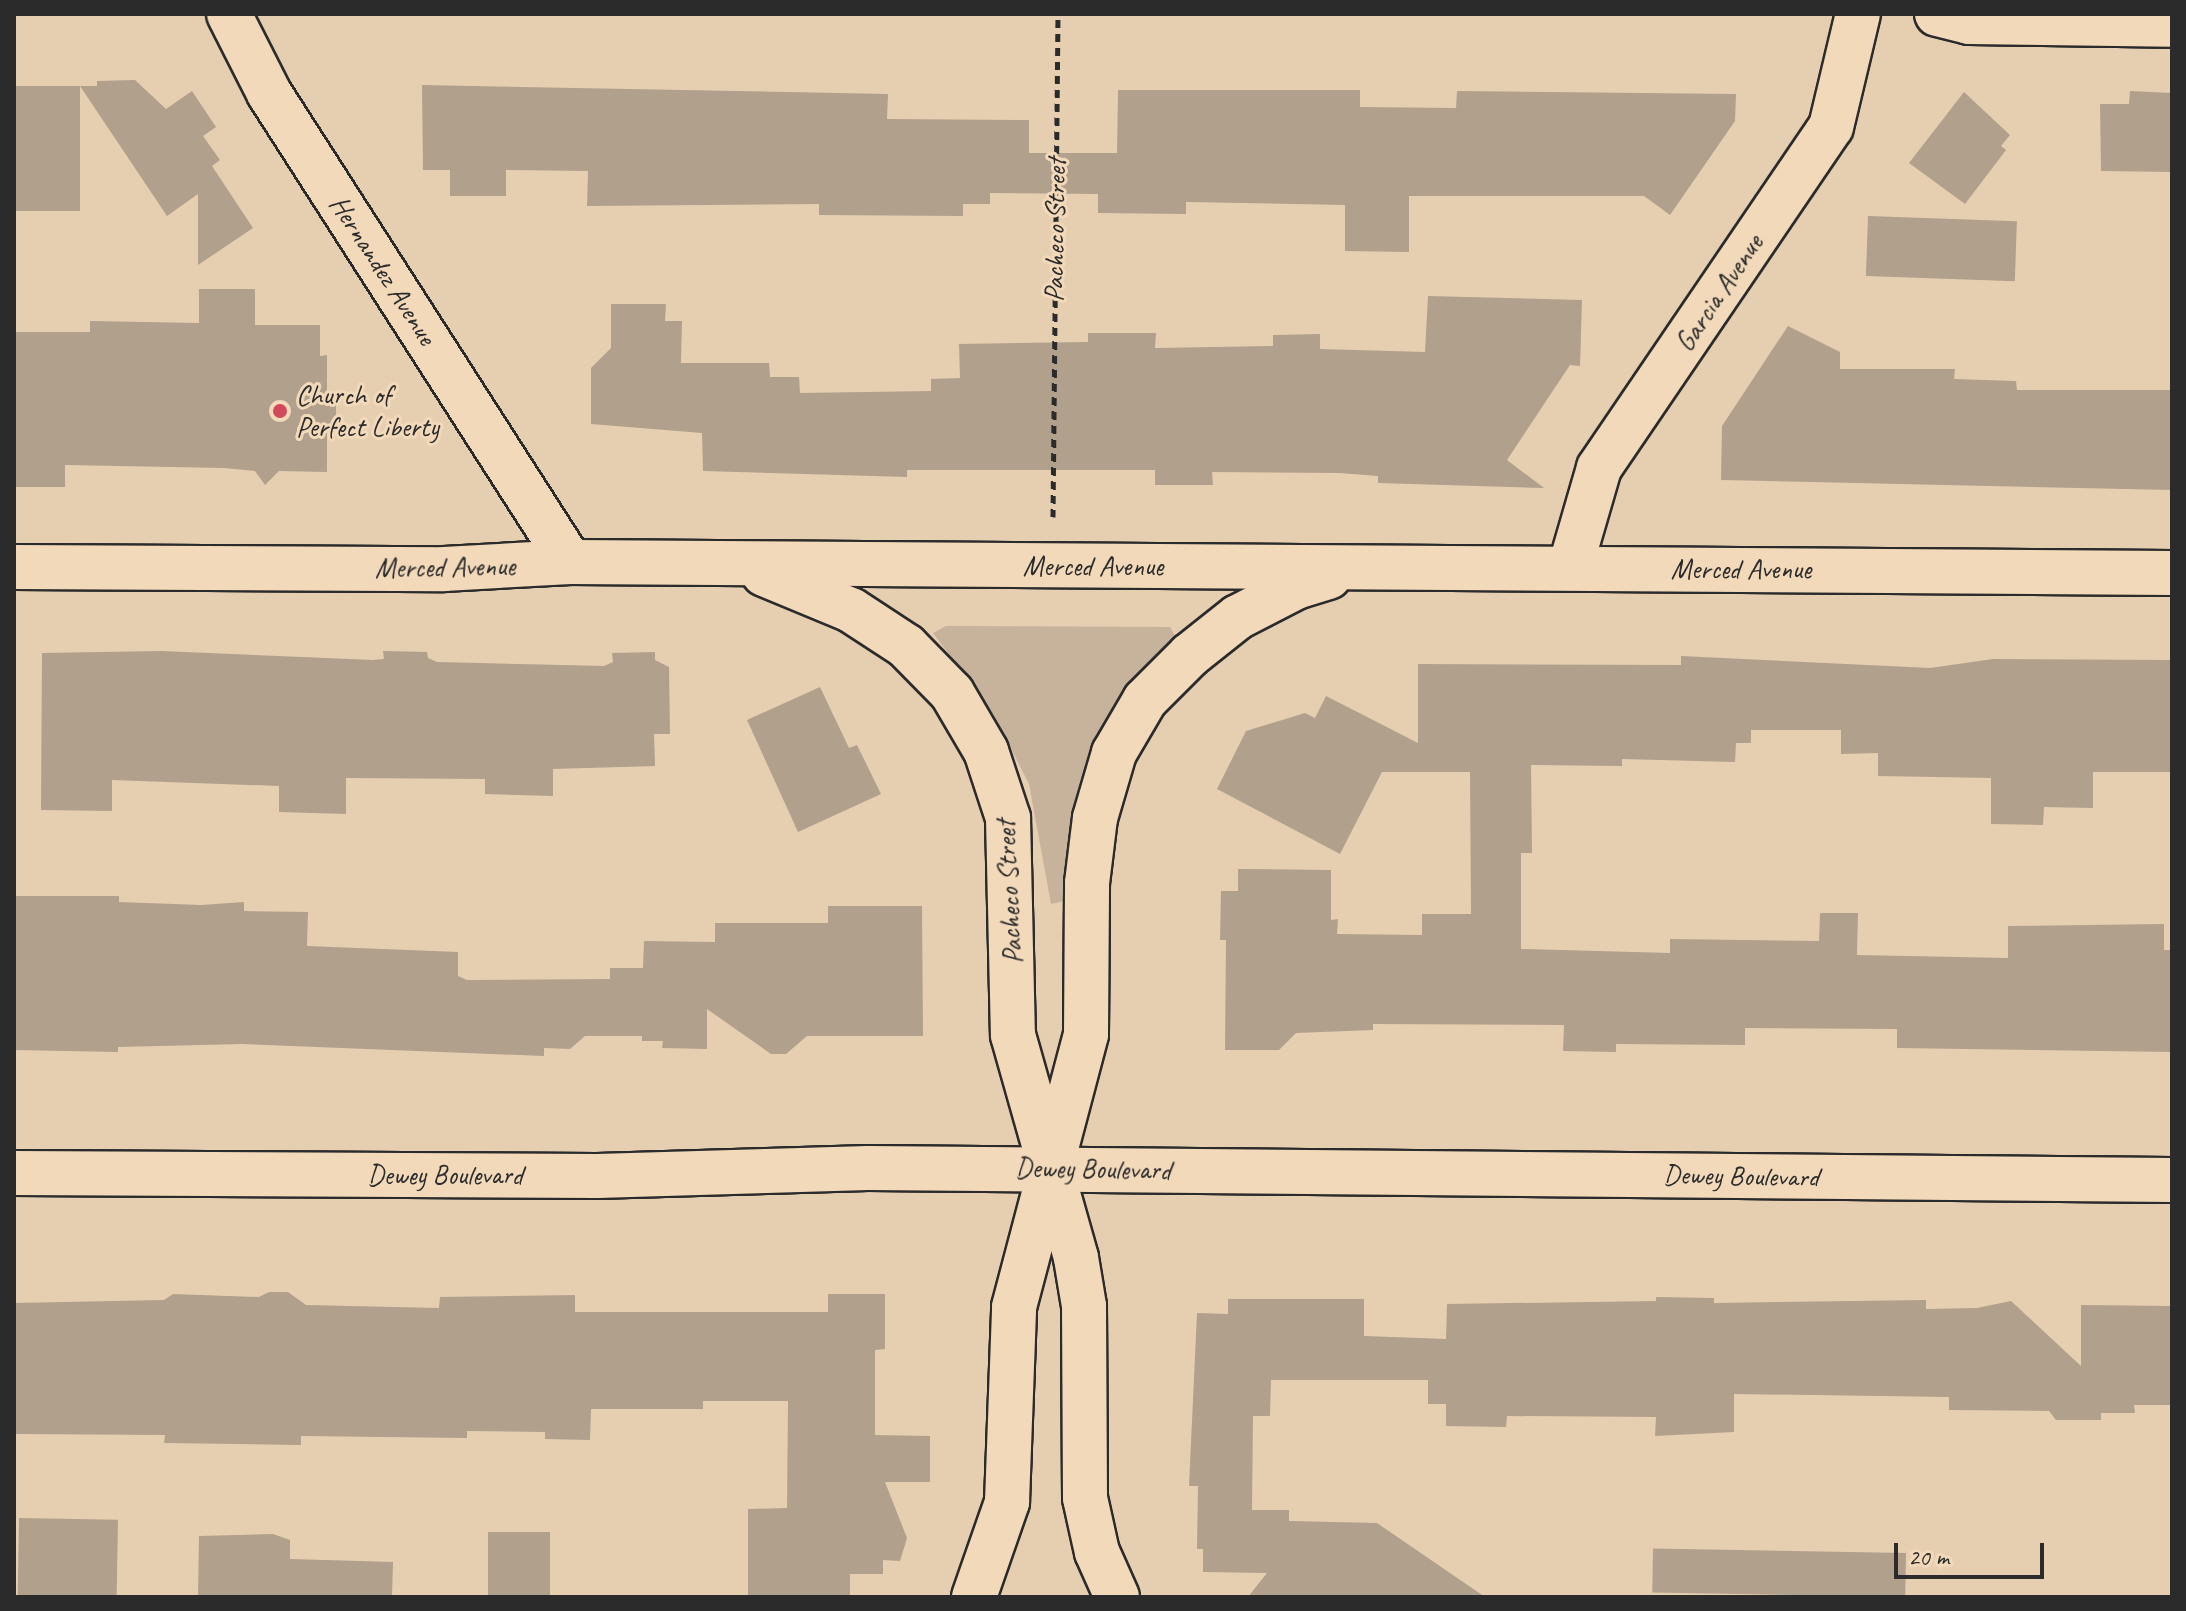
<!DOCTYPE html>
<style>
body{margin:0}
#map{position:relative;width:2186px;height:1611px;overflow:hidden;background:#e6ceb1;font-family:Caveat,sans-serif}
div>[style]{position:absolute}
.green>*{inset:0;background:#c7b39b}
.building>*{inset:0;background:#b1a08c;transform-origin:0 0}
.path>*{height:5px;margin-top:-2.5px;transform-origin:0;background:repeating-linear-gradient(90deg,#2b2b2b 0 8px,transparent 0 14px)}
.roads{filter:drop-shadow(2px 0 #2b2b2b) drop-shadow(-2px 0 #2b2b2b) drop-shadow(0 2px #2b2b2b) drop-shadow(0 -2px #2b2b2b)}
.minor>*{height:44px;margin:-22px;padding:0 22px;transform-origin:22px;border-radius:22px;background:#f2d9ba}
.dots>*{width:22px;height:22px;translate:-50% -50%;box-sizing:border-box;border:4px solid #f2d9ba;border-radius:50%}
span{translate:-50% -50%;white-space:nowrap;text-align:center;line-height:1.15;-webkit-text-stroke:6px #f2d9ba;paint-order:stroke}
.street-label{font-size:28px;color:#2b2b2b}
.poi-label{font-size:28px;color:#2b2b2b}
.left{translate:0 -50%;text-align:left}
.frame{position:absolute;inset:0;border:16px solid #2b2b2b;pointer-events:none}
.scale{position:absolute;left:1894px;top:1543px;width:150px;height:36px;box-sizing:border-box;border:4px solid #2b2b2b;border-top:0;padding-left:10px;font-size:24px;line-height:28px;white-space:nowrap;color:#2b2b2b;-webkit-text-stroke:6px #f2d9ba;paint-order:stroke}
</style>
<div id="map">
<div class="green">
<div style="clip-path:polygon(946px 626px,1170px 627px,1178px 641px,1065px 901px,1051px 904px,1029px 784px,994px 715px,933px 633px)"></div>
</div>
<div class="building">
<div style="clip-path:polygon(135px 80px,166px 109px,192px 91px,216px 127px,203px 136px,220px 160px,212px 166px,253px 228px,198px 265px,198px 194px,167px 216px,80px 86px,97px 86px,97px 81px)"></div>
<div style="clip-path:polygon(422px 85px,888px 94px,887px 119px,1029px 120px,1029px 153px,1117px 153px,1118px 90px,1360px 90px,1360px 107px,1456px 108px,1457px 91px,1736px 94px,1735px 121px,1670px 215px,1644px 196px,1409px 196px,1409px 252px,1345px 251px,1345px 205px,1186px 202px,1186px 214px,1098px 213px,1098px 194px,990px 193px,990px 204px,963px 204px,963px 216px,819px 215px,819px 204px,587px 206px,588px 171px,506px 170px,506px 196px,450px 196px,450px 170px,423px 170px)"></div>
<div style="left:14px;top:86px;width:66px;height:125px"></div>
<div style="clip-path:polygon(2130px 91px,2172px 93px,2172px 172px,2101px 171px,2100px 104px,2129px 104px)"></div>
<div style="clip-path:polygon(1964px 92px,2010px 135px,2001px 146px,2006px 150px,1965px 204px,1909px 163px)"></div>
<div style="left:1868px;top:216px;width:149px;height:60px;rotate:2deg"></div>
<div style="clip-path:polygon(199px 289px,255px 289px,255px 325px,320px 325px,320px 356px,327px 355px,327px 391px,336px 391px,336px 432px,327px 431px,327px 472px,279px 471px,265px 485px,255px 471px,224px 468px,65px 465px,65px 487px,15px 487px,14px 332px,90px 332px,90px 321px,199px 323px)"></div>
<div style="clip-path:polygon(1428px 296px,1582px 300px,1580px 366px,1570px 365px,1507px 460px,1544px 488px,1378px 483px,1378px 476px,1339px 473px,1212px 472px,1213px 485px,1155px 485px,1155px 470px,907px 470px,907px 477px,703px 471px,702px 433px,591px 424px,591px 368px,611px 348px,611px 304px,666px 304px,665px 321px,682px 321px,681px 363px,769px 363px,770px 377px,799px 377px,800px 393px,931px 391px,931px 379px,960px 378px,959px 344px,1088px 342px,1088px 333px,1156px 333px,1155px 348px,1273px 346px,1273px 335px,1320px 334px,1320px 349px,1425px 352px)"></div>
<div style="clip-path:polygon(1788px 326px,1840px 352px,1840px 369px,1955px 369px,1954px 379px,2016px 381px,2017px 390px,2172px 390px,2172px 490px,1721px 480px,1722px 426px)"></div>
<div style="clip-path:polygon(161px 651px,373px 660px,384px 659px,383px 651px,427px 652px,428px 658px,437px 662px,604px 666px,613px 662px,612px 653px,655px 652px,655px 660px,669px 667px,670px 734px,654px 734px,655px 766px,553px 769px,553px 796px,485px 794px,485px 779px,346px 778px,346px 814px,279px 812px,279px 786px,112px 780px,112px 811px,41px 810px,42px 653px)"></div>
<div style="clip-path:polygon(1681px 656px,1930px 668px,1993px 659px,2172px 660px,2172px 772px,2093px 772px,2093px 808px,2044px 807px,2043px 825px,1991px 824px,1991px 778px,1878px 776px,1878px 753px,1841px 754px,1841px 730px,1751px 730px,1751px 743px,1736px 743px,1735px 762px,1622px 759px,1622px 766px,1531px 765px,1532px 853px,1521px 853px,1521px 949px,1670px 953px,1670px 939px,1819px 941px,1820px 913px,1858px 913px,1857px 955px,2008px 958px,2008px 926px,2164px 924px,2164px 950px,2172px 950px,2172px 1052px,1897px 1048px,1897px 1029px,1745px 1028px,1745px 1045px,1616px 1044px,1616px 1052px,1563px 1051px,1564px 1025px,1373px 1024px,1373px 1030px,1296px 1033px,1279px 1050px,1225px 1050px,1226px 940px,1220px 940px,1221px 891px,1238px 891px,1238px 869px,1331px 870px,1331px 920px,1338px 919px,1337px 934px,1422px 935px,1422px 914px,1471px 914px,1470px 772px,1382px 772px,1340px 854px,1217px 789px,1246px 731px,1305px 713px,1315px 718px,1326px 696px,1418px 743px,1418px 664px,1681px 665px)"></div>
<div style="clip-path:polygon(820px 687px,849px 748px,857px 745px,881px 794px,798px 832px,747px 720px)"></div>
<div style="clip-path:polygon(14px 896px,119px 896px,119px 902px,201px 905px,244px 902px,244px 911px,308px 912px,307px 946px,458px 952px,458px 976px,467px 980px,610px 979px,610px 968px,643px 968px,644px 941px,715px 942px,715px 923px,828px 923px,828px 906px,922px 906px,923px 1036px,807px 1036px,786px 1054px,771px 1054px,707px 1009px,707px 1049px,662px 1048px,663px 1041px,642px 1041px,642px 1036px,585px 1036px,570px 1049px,544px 1048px,544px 1056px,242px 1044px,118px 1047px,118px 1052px,14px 1050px)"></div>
<div style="clip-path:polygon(269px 1292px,288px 1292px,306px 1305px,439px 1308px,440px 1297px,575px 1295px,575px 1312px,828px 1312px,828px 1294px,885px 1294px,885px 1349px,875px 1350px,875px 1435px,930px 1436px,930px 1482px,885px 1482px,907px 1538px,900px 1561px,883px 1560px,883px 1574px,850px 1574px,850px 1597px,748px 1597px,748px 1509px,787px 1508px,788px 1401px,703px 1401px,703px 1409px,591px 1409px,590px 1440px,545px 1439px,545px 1432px,467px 1431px,467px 1438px,301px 1436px,301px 1445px,164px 1443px,165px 1435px,14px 1434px,14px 1303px,164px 1300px,173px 1294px,259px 1297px)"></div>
<div style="clip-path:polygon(1656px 1297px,1714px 1298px,1714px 1303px,1926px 1300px,1926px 1309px,1977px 1308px,2011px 1301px,2081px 1366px,2081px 1305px,2172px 1306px,2172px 1405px,2134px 1405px,2135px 1413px,2101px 1413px,2101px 1420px,2056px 1420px,2049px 1411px,1949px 1410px,1949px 1397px,1734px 1394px,1734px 1432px,1655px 1436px,1656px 1417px,1507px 1416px,1506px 1427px,1446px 1426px,1446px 1404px,1428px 1404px,1428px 1380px,1271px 1380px,1270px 1416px,1253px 1416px,1252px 1510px,1289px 1510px,1289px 1521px,1377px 1523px,1485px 1597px,1248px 1597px,1267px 1573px,1203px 1572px,1203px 1549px,1197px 1549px,1198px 1486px,1189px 1486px,1197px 1313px,1228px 1314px,1228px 1299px,1364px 1299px,1364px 1336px,1446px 1339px,1447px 1304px,1656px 1301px)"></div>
<div style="left:19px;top:1518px;width:99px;height:79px;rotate:1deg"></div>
<div style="left:488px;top:1532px;width:62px;height:65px"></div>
<div style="clip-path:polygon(273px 1534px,290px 1540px,290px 1559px,393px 1562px,392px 1597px,198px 1597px,199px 1536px)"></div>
<div style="left:1906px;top:1553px;width:44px;height:253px;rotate:91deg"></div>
</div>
<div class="path">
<div style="left:1053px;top:517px;width:503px;rotate:-89.43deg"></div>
</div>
<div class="roads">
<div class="minor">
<div style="left:229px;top:14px;width:89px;rotate:63.1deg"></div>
<div style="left:269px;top:93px;width:557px;rotate:57.31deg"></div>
<div style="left:1937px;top:14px;width:33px;rotate:14deg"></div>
<div style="left:1969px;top:22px;width:203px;rotate:0.8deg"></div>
<div style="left:14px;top:567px;width:430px;rotate:0.3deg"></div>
<div style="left:444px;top:569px;width:126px;rotate:-3.2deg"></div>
<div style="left:570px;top:562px;width:1602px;rotate:0.39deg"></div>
<div style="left:1570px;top:568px;width:104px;rotate:-73.8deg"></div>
<div style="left:1599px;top:468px;width:412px;rotate:-55.8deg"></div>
<div style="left:1831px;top:127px;width:116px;rotate:-76.6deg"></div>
<div style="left:764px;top:574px;width:94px;rotate:22.5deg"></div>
<div style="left:851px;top:610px;width:66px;rotate:33.2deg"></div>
<div style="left:906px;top:646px;width:66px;rotate:45.6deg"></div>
<div style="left:952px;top:693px;width:67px;rotate:59.6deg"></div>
<div style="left:986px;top:751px;width:71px;rotate:71.8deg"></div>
<div style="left:1008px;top:818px;width:217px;rotate:88.7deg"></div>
<div style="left:1013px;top:1035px;width:232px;rotate:74.2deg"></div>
<div style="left:1076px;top:1258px;width:49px;rotate:80.5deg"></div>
<div style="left:1084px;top:1306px;width:192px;rotate:89.7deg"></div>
<div style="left:1085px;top:1498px;width:55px;rotate:77.5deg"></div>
<div style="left:1097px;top:1552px;width:49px;rotate:66deg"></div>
<div style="left:14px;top:1173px;width:583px;rotate:0.29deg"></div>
<div style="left:597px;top:1176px;width:271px;rotate:-1.7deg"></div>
<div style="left:868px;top:1168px;width:1304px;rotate:0.53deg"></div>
<div style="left:974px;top:1597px;width:101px;rotate:-70.8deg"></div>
<div style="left:1007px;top:1502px;width:195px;rotate:-87.9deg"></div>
<div style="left:1014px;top:1307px;width:282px;rotate:-75.2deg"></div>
<div style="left:1086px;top:1034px;width:151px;rotate:-89.6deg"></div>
<div style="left:1087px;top:883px;width:65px;rotate:-83deg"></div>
<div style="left:1095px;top:818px;width:68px;rotate:-73.7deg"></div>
<div style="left:1114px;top:753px;width:61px;rotate:-59.7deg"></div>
<div style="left:1145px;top:700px;width:64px;rotate:-45deg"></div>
<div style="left:1190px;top:655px;width:61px;rotate:-38.4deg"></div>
<div style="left:1238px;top:617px;width:65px;rotate:-27.3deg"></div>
<div style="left:1296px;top:587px;width:34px;rotate:-17deg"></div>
</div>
</div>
<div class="dots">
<div style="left:280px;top:411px;background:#d1495b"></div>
</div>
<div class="street-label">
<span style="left:1055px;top:230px;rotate:-89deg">Pacheco Street</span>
<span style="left:383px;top:270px;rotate:57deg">Hernandez Avenue</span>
<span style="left:1719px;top:293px;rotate:-56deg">Garcia Avenue</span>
<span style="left:1093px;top:566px">Merced Avenue</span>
<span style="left:445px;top:567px;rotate:-1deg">Merced Avenue</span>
<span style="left:1741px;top:569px">Merced Avenue</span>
<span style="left:1009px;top:892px;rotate:-93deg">Pacheco Street</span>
<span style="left:1093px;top:1169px;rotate:1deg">Dewey Boulevard</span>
<span style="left:445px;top:1175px">Dewey Boulevard</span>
<span style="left:1741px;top:1176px;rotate:1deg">Dewey Boulevard</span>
</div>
<div class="poi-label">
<span class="left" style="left:296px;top:411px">Church of<br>Perfect Liberty</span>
</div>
<div class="frame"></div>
<div class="scale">20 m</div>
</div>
